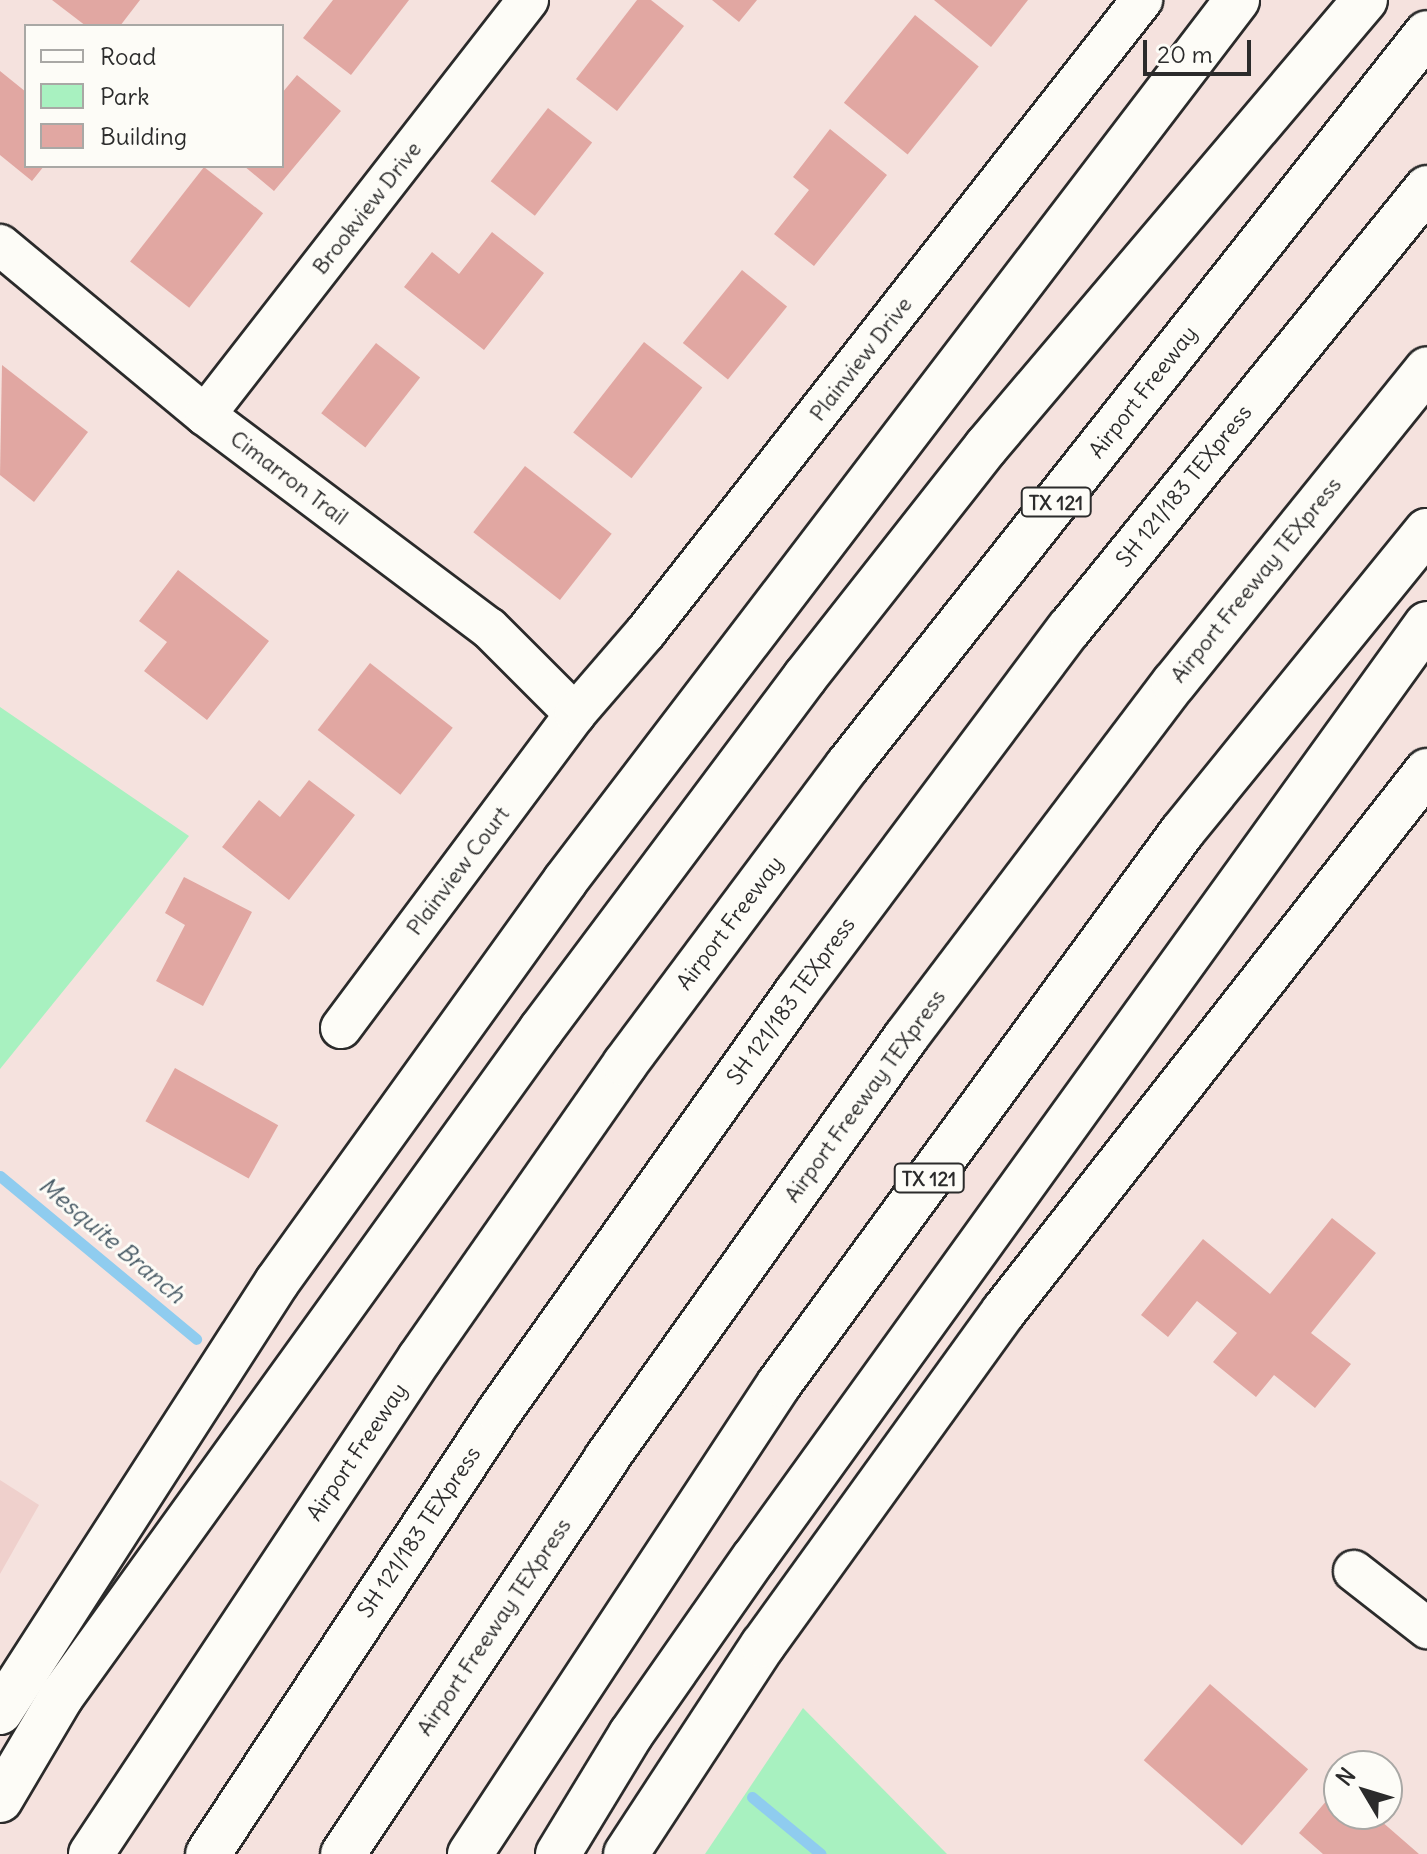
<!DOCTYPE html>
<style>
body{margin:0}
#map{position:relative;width:1427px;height:1854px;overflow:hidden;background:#f5e2de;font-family:Delius,sans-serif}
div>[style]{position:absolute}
.built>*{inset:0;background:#efd0cc}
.green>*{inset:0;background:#a8f1c0}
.stream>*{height:11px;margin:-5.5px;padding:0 5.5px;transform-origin:5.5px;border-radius:5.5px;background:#8fccef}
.building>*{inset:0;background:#e1a7a2;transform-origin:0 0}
.roads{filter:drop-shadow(2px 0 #2b2b2b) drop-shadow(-2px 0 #2b2b2b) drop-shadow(0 2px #2b2b2b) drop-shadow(0 -2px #2b2b2b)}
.minor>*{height:40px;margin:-20px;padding:0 20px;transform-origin:20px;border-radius:20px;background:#fdfcf7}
.major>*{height:44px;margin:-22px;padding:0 22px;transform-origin:22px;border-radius:22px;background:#fdfcf7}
.highway>*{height:44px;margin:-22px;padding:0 22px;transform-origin:22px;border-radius:22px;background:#fdfcf7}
span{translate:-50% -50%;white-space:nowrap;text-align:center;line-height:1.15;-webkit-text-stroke:6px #fdfcf7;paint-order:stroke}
.shield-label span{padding:2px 6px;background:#fdfcf7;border:2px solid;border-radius:6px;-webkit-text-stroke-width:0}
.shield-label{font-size:20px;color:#2b2b2b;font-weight:700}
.street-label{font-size:22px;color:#2b2b2b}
.water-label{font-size:24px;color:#495b66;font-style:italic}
.legend{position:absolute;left:24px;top:24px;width:260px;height:144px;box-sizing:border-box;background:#fdfcf7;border:2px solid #a9a8a5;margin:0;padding:10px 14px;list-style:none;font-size:24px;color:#2b2b2b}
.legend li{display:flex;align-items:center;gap:16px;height:40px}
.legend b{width:40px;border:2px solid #a9a8a5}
.north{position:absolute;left:1323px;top:1750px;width:80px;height:80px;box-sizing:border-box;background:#fdfcf7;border:2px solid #a9a8a5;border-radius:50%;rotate:308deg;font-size:22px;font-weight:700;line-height:32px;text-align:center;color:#2b2b2b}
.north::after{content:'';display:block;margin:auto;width:28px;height:36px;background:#2b2b2b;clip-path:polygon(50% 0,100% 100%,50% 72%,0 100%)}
.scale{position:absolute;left:1143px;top:40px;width:108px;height:36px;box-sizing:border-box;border:4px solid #2b2b2b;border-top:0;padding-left:10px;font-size:24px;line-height:28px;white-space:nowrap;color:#2b2b2b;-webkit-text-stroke:6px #fdfcf7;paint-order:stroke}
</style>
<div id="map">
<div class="built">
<div style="clip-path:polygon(0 1480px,39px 1505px,0 1574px)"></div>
</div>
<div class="green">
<div style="clip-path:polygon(0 707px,189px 836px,0 1069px)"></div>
<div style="clip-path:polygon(803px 1708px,947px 1854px,705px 1854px)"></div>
</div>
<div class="stream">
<div style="left:0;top:1176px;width:255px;rotate:39.7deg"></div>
<div style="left:752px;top:1797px;width:89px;rotate:39.6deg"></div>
</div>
<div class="building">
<div style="clip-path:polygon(52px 0,140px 0,120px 26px,86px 26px)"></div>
<div style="clip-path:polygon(333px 0,409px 0,351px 75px,303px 38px)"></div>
<div style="clip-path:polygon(637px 0,651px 0,684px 26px,617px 111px,576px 79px)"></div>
<div style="clip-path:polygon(712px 0,757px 0,739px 22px)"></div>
<div style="clip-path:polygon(934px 0,1028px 0,991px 47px)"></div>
<div style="left:915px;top:15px;width:82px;height:113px;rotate:39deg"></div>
<div style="clip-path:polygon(0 71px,26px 92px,26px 166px,44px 166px,32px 181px,0 155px)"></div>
<div style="clip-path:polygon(297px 75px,341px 111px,274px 191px,244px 166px,282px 166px,282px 93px)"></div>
<div style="left:548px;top:108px;width:56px;height:93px;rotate:38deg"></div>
<div style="clip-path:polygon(830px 129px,887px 175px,814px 266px,774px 234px,809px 190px,793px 177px)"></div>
<div style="left:204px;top:167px;width:75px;height:120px;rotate:38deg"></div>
<div style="clip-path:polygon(492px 232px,544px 273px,484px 350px,404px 287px,432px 252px,459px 274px)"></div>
<div style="left:742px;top:270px;width:58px;height:94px;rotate:39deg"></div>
<div style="left:644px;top:342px;width:74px;height:115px;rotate:38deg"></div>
<div style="left:376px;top:343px;width:56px;height:89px;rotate:38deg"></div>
<div style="clip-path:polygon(2px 365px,88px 432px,34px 502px,0 475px)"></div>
<div style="left:525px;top:466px;width:110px;height:84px;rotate:38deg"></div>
<div style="clip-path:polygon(178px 570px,269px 641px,207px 720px,144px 671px,167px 642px,139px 621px)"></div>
<div style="left:370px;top:663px;width:105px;height:85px;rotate:38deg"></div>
<div style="clip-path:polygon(309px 780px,355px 815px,289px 900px,222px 847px,259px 800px,280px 817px)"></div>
<div style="clip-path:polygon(184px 877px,252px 912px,203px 1006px,156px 981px,185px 925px,165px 913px)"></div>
<div style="left:175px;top:1068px;width:118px;height:61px;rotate:29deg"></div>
<div style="clip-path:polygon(1332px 1218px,1376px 1253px,1311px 1333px,1351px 1364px,1315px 1408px,1274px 1375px,1256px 1397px,1213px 1362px,1237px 1333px,1197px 1301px,1168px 1337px,1141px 1315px,1203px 1239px,1270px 1294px)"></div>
<div style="left:1210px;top:1684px;width:130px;height:101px;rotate:41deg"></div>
<div style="clip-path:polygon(1339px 1786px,1339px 1814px,1373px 1814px,1419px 1854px,1323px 1854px,1299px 1833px)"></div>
</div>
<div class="roads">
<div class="minor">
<div style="left:0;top:245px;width:266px;rotate:39.7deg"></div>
<div style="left:205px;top:415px;width:355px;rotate:36.9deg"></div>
<div style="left:489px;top:628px;width:122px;rotate:45deg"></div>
<div style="left:205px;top:415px;width:526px;rotate:-52.11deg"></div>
<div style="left:341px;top:1028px;width:392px;rotate:-53.3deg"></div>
<div style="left:575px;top:714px;width:107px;rotate:-49.2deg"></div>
<div style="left:645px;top:633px;width:805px;rotate:-51.86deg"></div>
<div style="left:1354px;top:1571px;width:93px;rotate:38deg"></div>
</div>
<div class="major">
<div style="left:0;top:1712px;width:511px;rotate:-57.21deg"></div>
<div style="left:277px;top:1282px;width:494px;rotate:-54.3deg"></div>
<div style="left:565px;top:881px;width:1108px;rotate:-52.66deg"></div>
<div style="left:626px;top:1854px;width:250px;rotate:-56.8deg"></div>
<div style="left:763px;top:1645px;width:412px;rotate:-54.2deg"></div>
<div style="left:1004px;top:1311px;width:686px;rotate:-51.93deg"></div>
</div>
<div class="highway">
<div style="left:0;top:1800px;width:120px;rotate:-59.4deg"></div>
<div style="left:61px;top:1697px;width:822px;rotate:-54.26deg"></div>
<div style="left:541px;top:1030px;width:441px;rotate:-53.2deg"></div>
<div style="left:805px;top:677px;width:293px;rotate:-51.8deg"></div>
<div style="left:986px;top:447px;width:586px;rotate:-49.71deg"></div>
<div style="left:91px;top:1854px;width:595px;rotate:-56.44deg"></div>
<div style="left:420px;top:1358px;width:358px;rotate:-55.1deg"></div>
<div style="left:625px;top:1064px;width:373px;rotate:-53.3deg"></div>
<div style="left:848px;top:765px;width:933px;rotate:-51.66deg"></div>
<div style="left:208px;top:1854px;width:529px;rotate:-56.64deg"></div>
<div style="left:499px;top:1412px;width:515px;rotate:-54.64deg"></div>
<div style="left:797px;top:992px;width:454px;rotate:-53.2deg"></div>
<div style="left:1069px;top:629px;width:568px;rotate:-50.93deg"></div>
<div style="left:343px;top:1854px;width:475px;rotate:-56.3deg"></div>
<div style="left:606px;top:1459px;width:518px;rotate:-54.59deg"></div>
<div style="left:906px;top:1037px;width:444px;rotate:-52.9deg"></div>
<div style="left:1174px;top:683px;width:403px;rotate:-51.1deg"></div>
<div style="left:470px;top:1854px;width:562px;rotate:-56.68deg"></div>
<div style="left:779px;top:1384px;width:683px;rotate:-53.87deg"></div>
<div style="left:1182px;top:832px;width:388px;rotate:-50.9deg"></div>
<div style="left:558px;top:1854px;width:140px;rotate:-58.7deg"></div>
<div style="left:631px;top:1734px;width:215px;rotate:-55.1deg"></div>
<div style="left:754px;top:1558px;width:1151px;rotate:-54.23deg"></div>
</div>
</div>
<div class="shield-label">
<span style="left:1056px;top:502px">TX 121</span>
<span style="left:929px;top:1178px">TX 121</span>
</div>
<div class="street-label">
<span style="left:367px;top:208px;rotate:-52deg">Brookview Drive</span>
<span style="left:861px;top:359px;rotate:-52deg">Plainview Drive</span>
<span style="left:1143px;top:392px;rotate:-52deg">Airport Freeway</span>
<span style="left:289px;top:478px;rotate:37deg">Cimarron Trail</span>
<span style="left:1184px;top:486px;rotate:-51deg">SH 121/183 TEXpress</span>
<span style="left:1256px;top:580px;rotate:-51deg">Airport Freeway TEXpress</span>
<span style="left:458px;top:871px;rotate:-53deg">Plainview Court</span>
<span style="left:730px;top:923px;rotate:-53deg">Airport Freeway</span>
<span style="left:791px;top:1001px;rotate:-54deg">SH 121/183 TEXpress</span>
<span style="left:865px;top:1096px;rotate:-54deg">Airport Freeway TEXpress</span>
<span style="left:357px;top:1452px;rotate:-56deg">Airport Freeway</span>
<span style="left:419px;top:1532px;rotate:-56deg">SH 121/183 TEXpress</span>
<span style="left:494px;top:1627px;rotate:-56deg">Airport Freeway TEXpress</span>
</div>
<div class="water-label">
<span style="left:112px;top:1240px;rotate:40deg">Mesquite Branch</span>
</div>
<ul class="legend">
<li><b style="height:10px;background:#fdfcf7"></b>Road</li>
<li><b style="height:22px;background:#a8f1c0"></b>Park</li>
<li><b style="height:22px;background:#e1a7a2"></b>Building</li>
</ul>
<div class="north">N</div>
<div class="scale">20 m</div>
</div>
